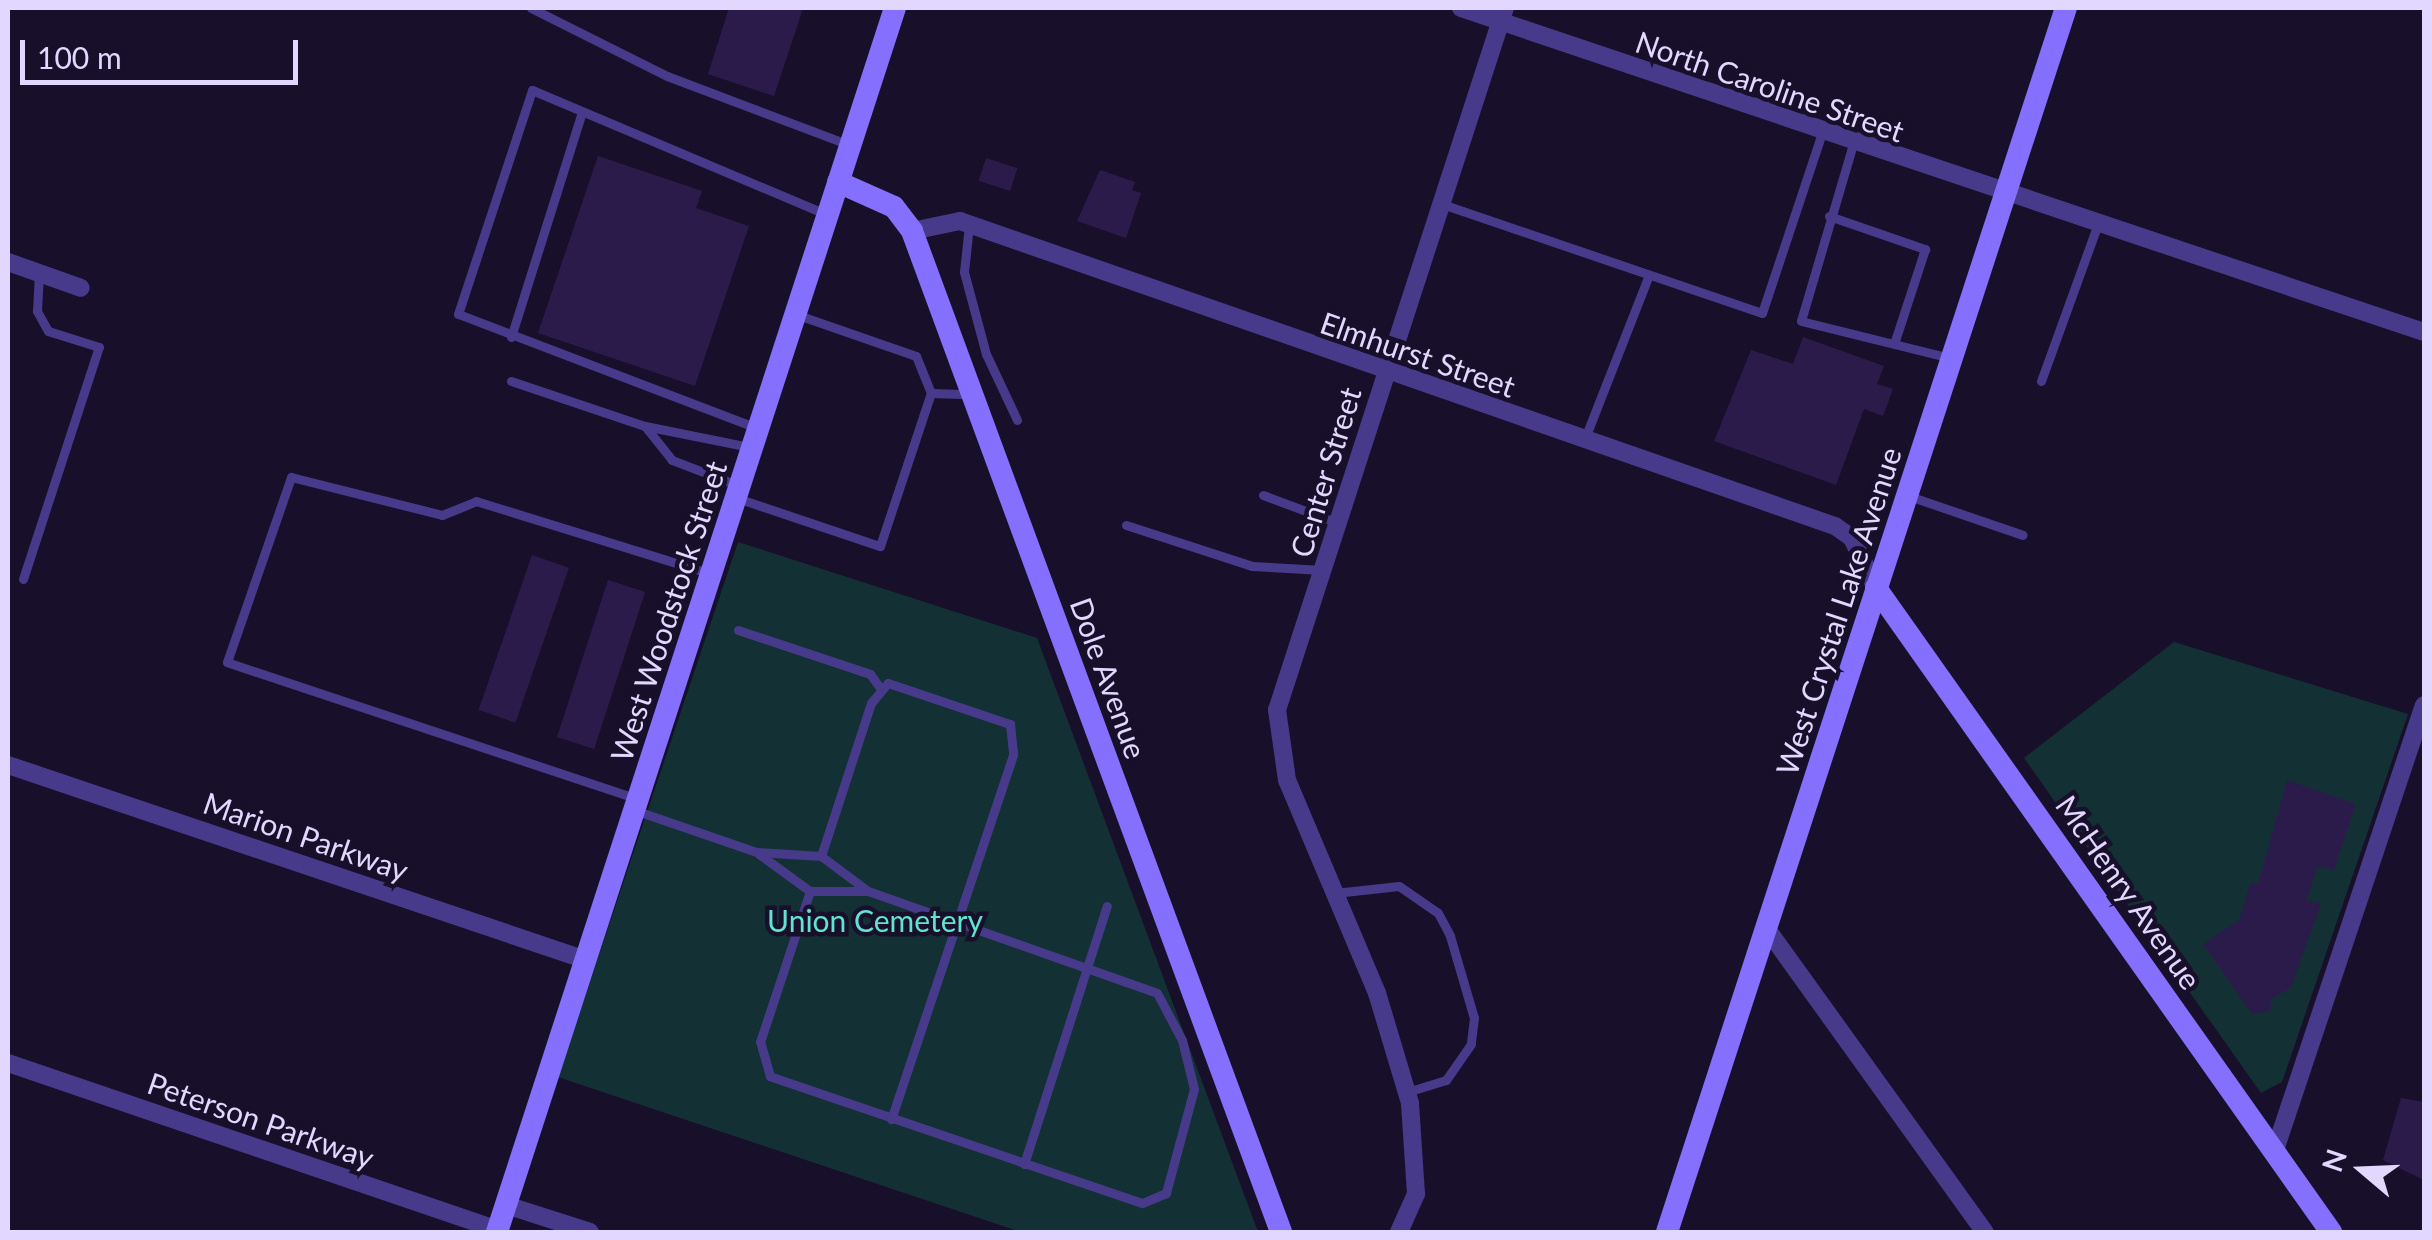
<!DOCTYPE html>
<style>
body{margin:0}
#map{position:relative;width:2432px;height:1240px;overflow:hidden;background:#18102a;font-family:Lato,sans-serif}
div>[style]{position:absolute}
.green>*{inset:0;background:#133134}
.building>*{inset:0;background:#2b1b4b;transform-origin:0 0}
.lane>*{height:9px;margin:-4.5px;padding:0 4.5px;transform-origin:4.5px;border-radius:4.5px;background:#473a8a}
.street>*{height:18px;margin:-9px;padding:0 9px;transform-origin:9px;border-radius:9px;background:#473a8a}
.secondary>*{height:22px;margin:-11px;padding:0 11px;transform-origin:11px;border-radius:11px;background:#856fff}
span{translate:-50% -50%;white-space:nowrap;text-align:center;line-height:1.15;-webkit-text-stroke:9px #18102a;paint-order:stroke}
.street-label{font-size:30px;color:#e2d8ff}
.park-label{font-size:30px;color:#60e3d3}
.frame{position:absolute;inset:0;border:10px solid #e2d8ff;pointer-events:none}
.north{position:absolute;left:2312px;top:1120px;width:100px;height:100px;-webkit-text-stroke:8px #18102a;paint-order:stroke;rotate:289deg;font-size:28px;font-weight:700;line-height:40px;text-align:center;color:#e2d8ff}
.north::after{content:'';display:block;margin:auto;width:35px;height:45px;background:#e2d8ff;clip-path:polygon(50% 0,100% 100%,50% 72%,0 100%)}
.scale{position:absolute;left:20px;top:40px;width:278px;height:45px;box-sizing:border-box;border:5px solid #e2d8ff;border-top:0;padding-left:12px;font-size:30px;line-height:35px;white-space:nowrap;color:#e2d8ff;-webkit-text-stroke:8px #18102a;paint-order:stroke}
</style>
<div id="map">
<div class="green">
<div style="clip-path:polygon(738px 542px,1037px 638px,1258px 1232px,1021px 1232px,558px 1077px)"></div>
<div style="clip-path:polygon(2174px 642px,2408px 714px,2282px 1082px,2261px 1093px,2024px 758px)"></div>
</div>
<div class="building">
<div style="clip-path:polygon(729px 8px,803px 8px,774px 96px,708px 74px)"></div>
<div style="clip-path:polygon(598px 156px,702px 191px,696px 208px,749px 226px,695px 386px,538px 333px)"></div>
<div style="left:986px;top:158px;width:33px;height:24px;rotate:18deg"></div>
<div style="clip-path:polygon(1100px 170px,1135px 182px,1132px 190px,1141px 193px,1126px 238px,1077px 221px)"></div>
<div style="clip-path:polygon(1803px 337px,1884px 366px,1877px 384px,1893px 389px,1883px 416px,1864px 409px,1836px 485px,1714px 441px,1751px 350px,1793px 364px)"></div>
<div style="left:532px;top:555px;width:39px;height:164px;rotate:19deg"></div>
<div style="left:608px;top:580px;width:39px;height:165px;rotate:18deg"></div>
<div style="clip-path:polygon(2287px 780px,2356px 804px,2334px 870px,2318px 866px,2306px 900px,2321px 904px,2291px 987px,2271px 1000px,2270px 1011px,2252px 1014px,2203px 944px,2239px 920px,2251px 882px,2258px 884px)"></div>
<div style="clip-path:polygon(2401px 1098px,2424px 1102px,2424px 1180px,2383px 1160px)"></div>
</div>
<div class="lane">
<div style="left:531px;top:8px;width:152px;rotate:26.6deg"></div>
<div style="left:667px;top:76px;width:192px;rotate:20.7deg"></div>
<div style="left:1853px;top:144px;width:184px;rotate:106.4deg"></div>
<div style="left:1801px;top:321px;width:154px;rotate:13.9deg"></div>
<div style="left:1442px;top:204px;width:338px;rotate:18.8deg"></div>
<div style="left:1762px;top:313px;width:190px;rotate:-71.6deg"></div>
<div style="left:1829px;top:216px;width:102px;rotate:19deg"></div>
<div style="left:1925px;top:249px;width:97px;rotate:108.1deg"></div>
<div style="left:969px;top:225px;width:47px;rotate:96.1deg"></div>
<div style="left:964px;top:272px;width:85px;rotate:75deg"></div>
<div style="left:986px;top:354px;width:73px;rotate:64.8deg"></div>
<div style="left:795px;top:314px;width:128px;rotate:19.1deg"></div>
<div style="left:916px;top:356px;width:40px;rotate:68deg"></div>
<div style="left:511px;top:337px;width:236px;rotate:-72.5deg"></div>
<div style="left:511px;top:381px;width:141px;rotate:18.6deg"></div>
<div style="left:2041px;top:381px;width:165px;rotate:-70.1deg"></div>
<div style="left:757px;top:428px;width:320px;rotate:-159.1deg"></div>
<div style="left:458px;top:314px;width:236px;rotate:-71.7deg"></div>
<div style="left:532px;top:90px;width:318px;rotate:22.9deg"></div>
<div style="left:1585px;top:438px;width:175px;rotate:-68.6deg"></div>
<div style="left:737px;top:485px;width:70px;rotate:-159deg"></div>
<div style="left:672px;top:460px;width:43px;rotate:-128.5deg"></div>
<div style="left:645px;top:426px;width:106px;rotate:11.4deg"></div>
<div style="left:1263px;top:495px;width:80px;rotate:20.5deg"></div>
<div style="left:1909px;top:496px;width:120px;rotate:18.9deg"></div>
<div style="left:737px;top:498px;width:151px;rotate:18.6deg"></div>
<div style="left:880px;top:546px;width:161px;rotate:-71.6deg"></div>
<div style="left:931px;top:393px;width:38px;rotate:2deg"></div>
<div style="left:1126px;top:525px;width:133px;rotate:18deg"></div>
<div style="left:1252px;top:566px;width:71px;rotate:3.2deg"></div>
<div style="left:23px;top:579px;width:244px;rotate:-71.9deg"></div>
<div style="left:99px;top:347px;width:53px;rotate:-162.6deg"></div>
<div style="left:48px;top:331px;width:23px;rotate:-119deg"></div>
<div style="left:37px;top:311px;width:37px;rotate:-87deg"></div>
<div style="left:738px;top:630px;width:139px;rotate:18.4deg"></div>
<div style="left:870px;top:674px;width:19px;rotate:54deg"></div>
<div style="left:638px;top:799px;width:433px;rotate:-161.6deg"></div>
<div style="left:227px;top:662px;width:196px;rotate:-70.9deg"></div>
<div style="left:291px;top:477px;width:156px;rotate:14.1deg"></div>
<div style="left:442px;top:515px;width:37px;rotate:-22deg"></div>
<div style="left:476px;top:501px;width:243px;rotate:17.2deg"></div>
<div style="left:637px;top:811px;width:127px;rotate:18.9deg"></div>
<div style="left:757px;top:852px;width:64px;rotate:3.6deg"></div>
<div style="left:821px;top:856px;width:59px;rotate:36.7deg"></div>
<div style="left:868px;top:891px;width:306px;rotate:19.4deg"></div>
<div style="left:1157px;top:993px;width:53px;rotate:62deg"></div>
<div style="left:1182px;top:1040px;width:50px;rotate:76.2deg"></div>
<div style="left:1194px;top:1089px;width:108px;rotate:105.1deg"></div>
<div style="left:1166px;top:1193px;width:26px;rotate:157deg"></div>
<div style="left:1142px;top:1203px;width:393px;rotate:-161.2deg"></div>
<div style="left:770px;top:1076px;width:35px;rotate:-106deg"></div>
<div style="left:760px;top:1042px;width:159px;rotate:-71.7deg"></div>
<div style="left:759px;top:854px;width:63px;rotate:36deg"></div>
<div style="left:810px;top:891px;width:57px"></div>
<div style="left:821px;top:856px;width:161px;rotate:-71.9deg"></div>
<div style="left:871px;top:703px;width:26px;rotate:-50deg"></div>
<div style="left:888px;top:683px;width:129px;rotate:18.6deg"></div>
<div style="left:1010px;top:724px;width:31px;rotate:84deg"></div>
<div style="left:1013px;top:755px;width:384px;rotate:108.5deg"></div>
<div style="left:1335px;top:893px;width:64px;rotate:-6.2deg"></div>
<div style="left:1399px;top:886px;width:47px;rotate:34.7deg"></div>
<div style="left:1438px;top:913px;width:26px;rotate:62deg"></div>
<div style="left:1450px;top:936px;width:85px;rotate:73.7deg"></div>
<div style="left:1474px;top:1018px;width:26px;rotate:97deg"></div>
<div style="left:1471px;top:1044px;width:44px;rotate:124.8deg"></div>
<div style="left:1446px;top:1080px;width:41px;rotate:162.9deg"></div>
<div style="left:1024px;top:1164px;width:271px;rotate:-72.2deg"></div>
</div>
<div class="street">
<div style="left:1461px;top:8px;width:1016px;rotate:18.6deg"></div>
<div style="left:912px;top:231px;width:49px;rotate:-11.8deg"></div>
<div style="left:960px;top:221px;width:927px;rotate:19.22deg"></div>
<div style="left:1835px;top:526px;width:21px;rotate:35deg"></div>
<div style="left:1852px;top:538px;width:55px;rotate:64.4deg"></div>
<div style="left:8px;top:262px;width:77px;rotate:19.6deg"></div>
<div style="left:8px;top:765px;width:610px;rotate:18.64deg"></div>
<div style="left:1767px;top:929px;width:373px;rotate:54.3deg"></div>
<div style="left:8px;top:1063px;width:518px;rotate:18.82deg"></div>
<div style="left:2275px;top:1150px;width:469px;rotate:-71.5deg"></div>
<div style="left:506px;top:1205px;width:88px;rotate:17.8deg"></div>
<div style="left:1399px;top:1232px;width:42px;rotate:-65.9deg"></div>
<div style="left:1416px;top:1194px;width:91px;rotate:-93.8deg"></div>
<div style="left:1410px;top:1103px;width:115px;rotate:-106.7deg"></div>
<div style="left:1377px;top:993px;width:231px;rotate:-112.9deg"></div>
<div style="left:1287px;top:780px;width:71px;rotate:-98.1deg"></div>
<div style="left:1277px;top:710px;width:738px;rotate:-72.01deg"></div>
</div>
<div class="secondary">
<div style="left:838px;top:182px;width:61px;rotate:24.1deg"></div>
<div style="left:894px;top:207px;width:30px;rotate:53deg"></div>
<div style="left:912px;top:231px;width:1067px;rotate:69.76deg"></div>
<div style="left:1876px;top:588px;width:789px;rotate:54.76deg"></div>
<div style="left:497px;top:1232px;width:1287px;rotate:-71.99deg"></div>
<div style="left:1667px;top:1232px;width:1287px;rotate:-71.95deg"></div>
</div>
<div class="street-label">
<span style="left:1770px;top:86px;rotate:19deg">North Caroline Street</span>
<span style="left:1418px;top:354px;rotate:19deg">Elmhurst Street</span>
<span style="left:1325px;top:472px;rotate:-73deg">Center Street</span>
<span style="left:668px;top:611px;rotate:-72deg">West Woodstock Street</span>
<span style="left:1838px;top:611px;rotate:-72deg">West Crystal Lake Avenue</span>
<span style="left:1109px;top:678px;rotate:70deg">Dole Avenue</span>
<span style="left:306px;top:836px;rotate:19deg">Marion Parkway</span>
<span style="left:2129px;top:892px;rotate:55deg">McHenry Avenue</span>
<span style="left:261px;top:1120px;rotate:19deg">Peterson Parkway</span>
</div>
<div class="park-label">
<span style="left:875px;top:920px">Union Cemetery</span>
</div>
<div class="frame"></div>
<div class="north">N</div>
<div class="scale">100 m</div>
</div>
